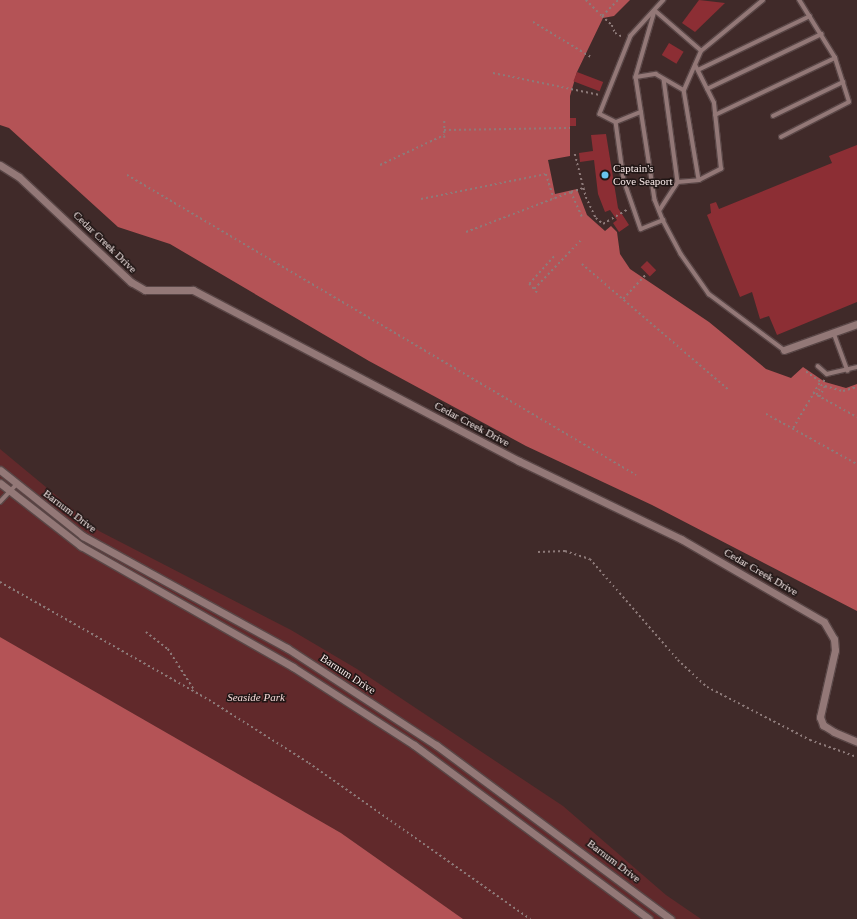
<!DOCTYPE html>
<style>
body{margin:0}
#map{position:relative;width:857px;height:919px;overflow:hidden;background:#402a29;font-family:Georgia,serif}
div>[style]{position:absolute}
.green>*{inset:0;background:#61292b}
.water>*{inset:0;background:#b45356}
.building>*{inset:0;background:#8c2e34;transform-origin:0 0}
.path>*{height:1.5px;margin-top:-0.75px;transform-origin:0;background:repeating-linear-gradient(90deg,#8d7a79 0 2px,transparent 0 5px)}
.roads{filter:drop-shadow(1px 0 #594646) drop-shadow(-1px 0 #594646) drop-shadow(0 1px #594646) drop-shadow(0 -1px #594646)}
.lane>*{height:3.5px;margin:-1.75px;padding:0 1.75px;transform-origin:1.75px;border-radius:1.75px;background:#937877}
.street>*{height:7px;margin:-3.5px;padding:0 3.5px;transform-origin:3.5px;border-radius:3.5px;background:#937877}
.dots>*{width:11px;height:11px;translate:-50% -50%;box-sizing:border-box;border:2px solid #201615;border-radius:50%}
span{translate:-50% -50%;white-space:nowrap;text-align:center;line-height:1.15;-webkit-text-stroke:3px #201615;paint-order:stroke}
.poi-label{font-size:11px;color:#fbeceb}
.left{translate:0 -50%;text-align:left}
.street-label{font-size:11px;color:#fbeceb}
.park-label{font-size:11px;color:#f6d9d8;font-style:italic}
</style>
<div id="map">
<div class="green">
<div style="clip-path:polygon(0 449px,99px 531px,291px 630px,357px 669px,563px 806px,666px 895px,701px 919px,463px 919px,341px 833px,0 637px)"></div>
</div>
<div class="water">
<div style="clip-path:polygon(0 0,630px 0,614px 16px,603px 18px,577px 72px,570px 96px,570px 156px,548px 160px,555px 194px,577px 189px,587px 215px,605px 231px,611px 226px,617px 232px,620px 254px,630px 269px,709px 322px,766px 369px,791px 378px,803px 367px,825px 382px,846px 388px,857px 384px,857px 611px,652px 505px,526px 446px,369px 361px,170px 244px,118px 227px,9px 128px,0 125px)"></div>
<div style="clip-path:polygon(0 637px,341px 833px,463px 919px,0 919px)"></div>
</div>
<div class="building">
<div style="clip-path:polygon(699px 0,725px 3px,695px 32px,682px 23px)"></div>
<div style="left:669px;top:43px;width:17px;height:14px;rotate:31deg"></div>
<div style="left:577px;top:72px;width:28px;height:10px;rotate:21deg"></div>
<div style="left:570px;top:118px;width:6px;height:8px"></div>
<div style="clip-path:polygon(606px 134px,618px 208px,629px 225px,619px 232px,613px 223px,617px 220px,610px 210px,605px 212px,598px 194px,594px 160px,580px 162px,579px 153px,593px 151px,591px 135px)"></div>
<div style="clip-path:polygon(857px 145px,857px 302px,777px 335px,769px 316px,760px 319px,752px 292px,740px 297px,707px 215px,711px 213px,710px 204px,716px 202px,719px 209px,832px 163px,829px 156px)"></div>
<div style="left:647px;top:261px;width:13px;height:9px;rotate:45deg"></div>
</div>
<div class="path">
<div style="left:586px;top:0;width:23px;rotate:45deg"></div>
<div style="left:602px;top:16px;width:23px;rotate:-45deg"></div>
<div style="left:602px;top:16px;width:13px;rotate:42deg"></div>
<div style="left:612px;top:25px;width:9px;rotate:69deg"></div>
<div style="left:615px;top:33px;width:9px;rotate:27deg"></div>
<div style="left:533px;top:22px;width:68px;rotate:31.1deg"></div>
<div style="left:493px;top:73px;width:109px;rotate:11.6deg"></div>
<div style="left:444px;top:130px;width:126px;rotate:-0.9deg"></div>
<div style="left:444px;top:138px;width:19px;rotate:-90deg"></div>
<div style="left:575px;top:154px;width:44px;rotate:75.7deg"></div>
<div style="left:586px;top:197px;width:23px;rotate:65deg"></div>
<div style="left:596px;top:218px;width:9px;rotate:41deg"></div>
<div style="left:603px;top:224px;width:29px;rotate:-31deg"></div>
<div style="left:380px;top:165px;width:71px;rotate:-25.1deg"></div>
<div style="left:127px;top:175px;width:591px;rotate:30.51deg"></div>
<div style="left:571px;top:192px;width:13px;rotate:-18deg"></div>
<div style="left:421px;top:199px;width:127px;rotate:-11.3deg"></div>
<div style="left:546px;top:174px;width:26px;rotate:72deg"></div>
<div style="left:466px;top:232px;width:112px;rotate:-20.9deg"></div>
<div style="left:571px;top:192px;width:27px;rotate:66deg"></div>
<div style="left:582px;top:264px;width:194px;rotate:40.6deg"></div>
<div style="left:534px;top:289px;width:69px;rotate:-46.2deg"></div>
<div style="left:537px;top:293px;width:12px;rotate:-132deg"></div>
<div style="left:529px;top:284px;width:39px;rotate:-48deg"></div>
<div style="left:623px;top:299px;width:34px;rotate:-47deg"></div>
<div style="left:813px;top:393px;width:50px;rotate:28.6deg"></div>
<div style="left:816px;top:395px;width:18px;rotate:-61deg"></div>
<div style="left:819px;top:397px;width:13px;rotate:-61deg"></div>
<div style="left:825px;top:386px;width:19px;rotate:16deg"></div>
<div style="left:843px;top:391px;width:15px;rotate:-16deg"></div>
<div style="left:766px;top:414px;width:104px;rotate:28.8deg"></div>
<div style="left:793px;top:428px;width:53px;rotate:-59.6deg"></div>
<div style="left:820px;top:382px;width:19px;rotate:-145deg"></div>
<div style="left:538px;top:552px;width:27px;rotate:-2deg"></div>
<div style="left:565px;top:551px;width:26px;rotate:18deg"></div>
<div style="left:590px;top:559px;width:134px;rotate:48.9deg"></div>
<div style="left:678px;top:660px;width:40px;rotate:43deg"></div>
<div style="left:707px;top:687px;width:116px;rotate:27.2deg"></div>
<div style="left:810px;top:740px;width:50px;rotate:19.9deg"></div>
<div style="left:0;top:582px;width:240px;rotate:29.4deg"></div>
<div style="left:209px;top:700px;width:118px;rotate:32.2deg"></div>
<div style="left:309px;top:763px;width:271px;rotate:35.2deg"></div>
<div style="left:146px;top:632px;width:28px;rotate:38deg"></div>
<div style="left:168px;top:649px;width:50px;rotate:57.3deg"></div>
</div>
<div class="roads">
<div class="lane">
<div style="left:664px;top:0;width:49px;rotate:132.5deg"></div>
<div style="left:631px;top:36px;width:84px;rotate:111.7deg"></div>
<div style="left:600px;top:114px;width:18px;rotate:27deg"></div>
<div style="left:616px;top:122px;width:59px;rotate:82.1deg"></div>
<div style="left:624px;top:180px;width:52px;rotate:70.9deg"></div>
<div style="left:641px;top:229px;width:24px;rotate:-22deg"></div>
<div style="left:663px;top:220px;width:38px;rotate:62deg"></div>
<div style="left:681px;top:254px;width:49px;rotate:55deg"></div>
<div style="left:709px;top:294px;width:94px;rotate:36.7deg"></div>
<div style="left:655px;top:11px;width:69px;rotate:106.1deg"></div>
<div style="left:636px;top:77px;width:124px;rotate:81.2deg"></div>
<div style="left:655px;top:200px;width:22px;rotate:68deg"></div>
<div style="left:701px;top:51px;width:80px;rotate:-39.4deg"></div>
<div style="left:698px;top:70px;width:124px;rotate:-25.7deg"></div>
<div style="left:636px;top:77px;width:20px;rotate:-9deg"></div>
<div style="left:656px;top:74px;width:32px;rotate:30deg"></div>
<div style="left:684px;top:90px;width:43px;rotate:-66.4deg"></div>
<div style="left:701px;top:51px;width:61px;rotate:-139deg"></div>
<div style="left:664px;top:79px;width:104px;rotate:82.3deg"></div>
<div style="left:678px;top:182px;width:21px;rotate:-5deg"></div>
<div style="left:699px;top:180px;width:25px;rotate:-27deg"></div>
<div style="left:721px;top:169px;width:66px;rotate:-96.1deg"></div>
<div style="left:714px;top:103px;width:42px;rotate:-116.6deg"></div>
<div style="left:707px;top:89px;width:127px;rotate:-25.6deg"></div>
<div style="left:684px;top:90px;width:91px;rotate:80.5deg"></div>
<div style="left:715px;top:115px;width:133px;rotate:-25.4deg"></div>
<div style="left:773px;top:116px;width:78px;rotate:-25.9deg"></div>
<div style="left:616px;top:122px;width:27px;rotate:-22deg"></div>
<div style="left:781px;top:137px;width:76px;rotate:-27.2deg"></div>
<div style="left:849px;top:102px;width:46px;rotate:-107.7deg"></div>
<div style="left:835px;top:58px;width:68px;rotate:-121.8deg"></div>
<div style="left:659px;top:211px;width:35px;rotate:-57deg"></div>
<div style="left:834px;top:333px;width:40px;rotate:69.8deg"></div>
<div style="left:818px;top:366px;width:12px;rotate:42deg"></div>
<div style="left:827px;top:374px;width:31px;rotate:-13deg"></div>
<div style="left:0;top:502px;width:25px;rotate:-47deg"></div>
</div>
<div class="street">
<div style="left:0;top:165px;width:22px;rotate:32deg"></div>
<div style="left:19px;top:177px;width:154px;rotate:43.2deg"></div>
<div style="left:131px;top:282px;width:16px;rotate:30deg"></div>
<div style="left:145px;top:290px;width:48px"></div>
<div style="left:193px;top:290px;width:368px;rotate:27.7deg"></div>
<div style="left:519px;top:461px;width:180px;rotate:25.7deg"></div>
<div style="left:681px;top:539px;width:165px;rotate:30.1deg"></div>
<div style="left:824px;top:622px;width:20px;rotate:60deg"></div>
<div style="left:834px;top:639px;width:11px;rotate:85deg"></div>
<div style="left:835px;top:650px;width:69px;rotate:102.6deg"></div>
<div style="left:820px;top:717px;width:9px;rotate:69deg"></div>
<div style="left:823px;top:725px;width:13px;rotate:32deg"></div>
<div style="left:834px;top:732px;width:25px;rotate:23deg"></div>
<div style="left:784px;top:350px;width:77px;rotate:-19.6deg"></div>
<div style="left:0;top:470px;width:106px;rotate:38.5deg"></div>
<div style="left:83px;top:536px;width:233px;rotate:28.8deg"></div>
<div style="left:287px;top:648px;width:178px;rotate:33.1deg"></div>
<div style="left:436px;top:745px;width:292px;rotate:36.6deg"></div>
<div style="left:0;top:483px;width:103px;rotate:37.9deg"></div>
<div style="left:81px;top:546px;width:244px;rotate:29.7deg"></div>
<div style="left:293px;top:667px;width:144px;rotate:32.8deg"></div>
<div style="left:414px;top:745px;width:292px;rotate:36.5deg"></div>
</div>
</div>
<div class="dots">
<div style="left:605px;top:175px;background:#67c4ef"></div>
</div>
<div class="poi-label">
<span class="left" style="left:613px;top:175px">Captain's<br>Cove Seaport</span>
</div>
<div class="street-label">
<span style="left:105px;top:242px;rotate:44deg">Cedar Creek Drive</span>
<span style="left:472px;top:424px;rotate:28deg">Cedar Creek Drive</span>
<span style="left:70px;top:511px;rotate:37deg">Barnum Drive</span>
<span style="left:761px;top:572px;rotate:30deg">Cedar Creek Drive</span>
<span style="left:348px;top:674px;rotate:33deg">Barnum Drive</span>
<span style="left:614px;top:861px;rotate:37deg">Barnum Drive</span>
</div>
<div class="park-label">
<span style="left:256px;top:697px">Seaside Park</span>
</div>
</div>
